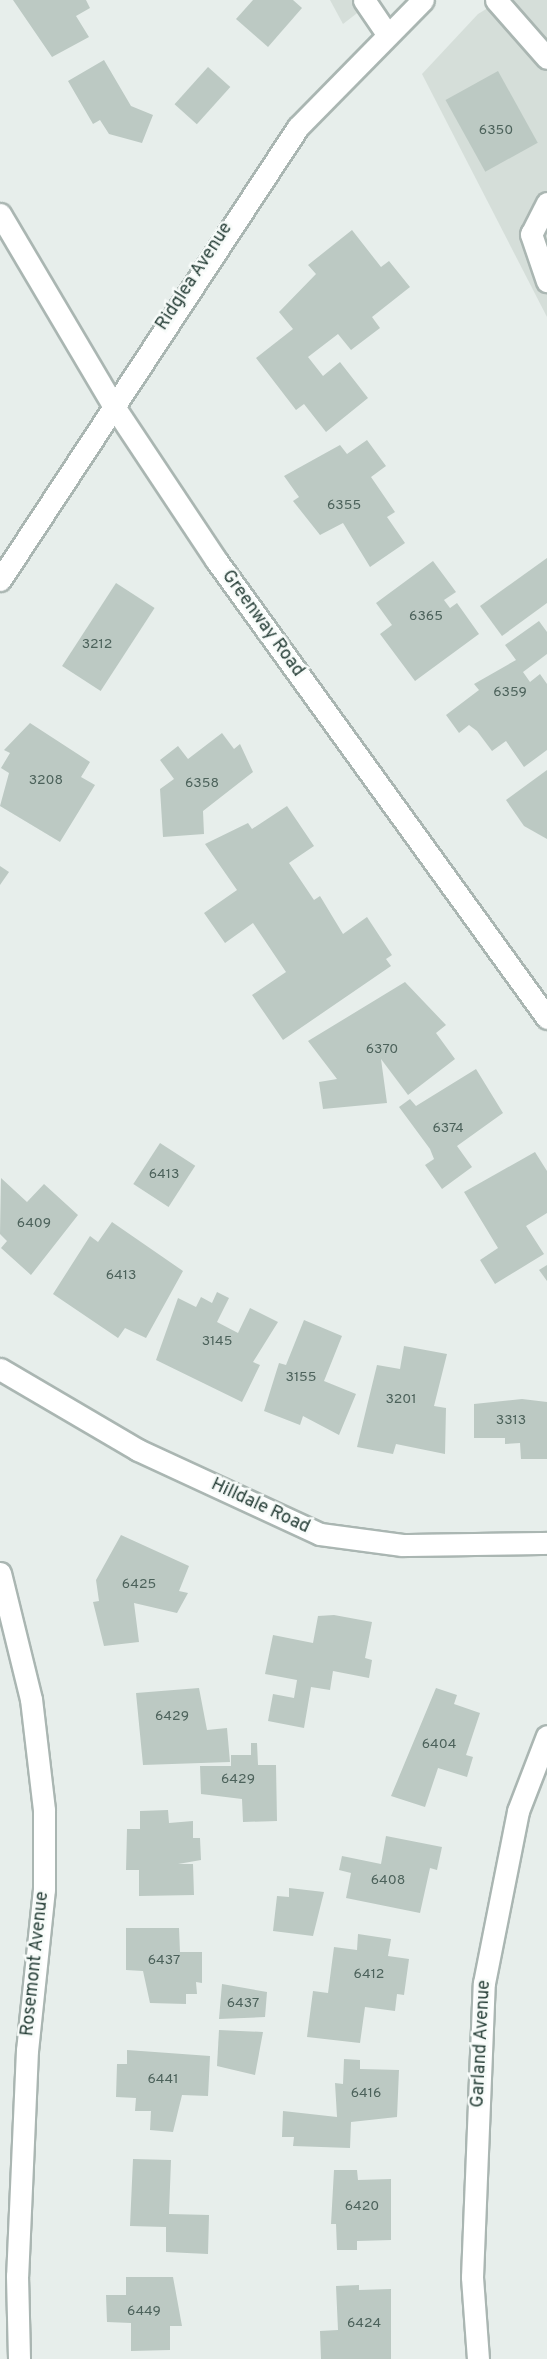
<!DOCTYPE html>
<style>
body{margin:0}
#map{position:relative;width:547px;height:2359px;overflow:hidden;background:#e7eeeb;font-family:Overpass,sans-serif}
div>[style]{position:absolute}
.built>*{inset:0;background:#d5ded9}
.building>*{inset:0;background:#bcc9c3;transform-origin:0 0}
.roads{filter:drop-shadow(2px 0 #aab6b2) drop-shadow(-2px 0 #aab6b2) drop-shadow(0 2px #aab6b2) drop-shadow(0 -2px #aab6b2)}
.minor>*{height:21px;margin:-10.5px;padding:0 10.5px;transform-origin:10.5px;border-radius:10.5px;background:#fff}
span{translate:-50% -50%;white-space:nowrap;text-align:center;line-height:1.15;-webkit-text-stroke:5px #f7fbf9;paint-order:stroke}
.number-label{font-size:14px;color:#4c625b}
.number-label span{-webkit-text-stroke-width:0}
.street-label{font-size:18px;color:#273f38}
</style>
<div id="map">
<div class="built">
<div style="clip-path:polygon(330px 0,374px 0,343px 24px)"></div>
<div style="clip-path:polygon(501px 0,547px 0,547px 317px,422px 74px,478px 14px)"></div>
</div>
<div class="building">
<div style="clip-path:polygon(13px 0,86px 0,90px 8px,76px 16px,89px 37px,52px 57px)"></div>
<div style="clip-path:polygon(253px 0,293px 0,302px 8px,268px 47px,236px 19px)"></div>
<div style="clip-path:polygon(104px 60px,131px 106px,153px 115px,142px 143px,109px 134px,100px 120px,93px 124px,68px 81px)"></div>
<div style="left:208px;top:67px;width:30px;height:50px;rotate:42deg"></div>
<div style="left:498px;top:71px;width:82px;height:60px;rotate:61deg"></div>
<div style="clip-path:polygon(352px 230px,381px 267px,389px 261px,410px 287px,372px 317px,380px 328px,351px 350px,338px 334px,308px 357px,323px 376px,340px 362px,368px 398px,326px 432px,304px 404px,296px 410px,256px 358px,293px 329px,279px 312px,316px 274px,308px 265px)"></div>
<div style="clip-path:polygon(367px 440px,386px 466px,371px 477px,395px 512px,387px 517px,405px 543px,370px 567px,343px 523px,320px 535px,293px 501px,299px 497px,284px 476px,340px 445px,347px 454px)"></div>
<div style="clip-path:polygon(547px 558px,547px 603px,502px 636px,480px 606px)"></div>
<div style="clip-path:polygon(433px 561px,456px 592px,444px 600px,450px 608px,457px 603px,479px 634px,415px 681px,380px 634px,392px 625px,376px 603px)"></div>
<div style="left:116px;top:583px;width:46px;height:99px;rotate:33deg"></div>
<div style="clip-path:polygon(539px 621px,547px 632px,547px 654px,523px 672px,530px 682px,540px 674px,547px 684px,547px 750px,524px 767px,506px 741px,492px 751px,477px 731px,469px 725px,459px 733px,446px 715px,479px 690px,474px 684px,516px 660px,505px 645px)"></div>
<div style="clip-path:polygon(30px 723px,90px 762px,81px 777px,95px 785px,60px 842px,0 806px,9px 773px,1px 768px,10px 753px,4px 750px)"></div>
<div style="clip-path:polygon(222px 733px,234px 749px,240px 744px,253px 772px,203px 811px,204px 834px,163px 837px,160px 789px,174px 779px,160px 760px,178px 746px,188px 759px)"></div>
<div style="clip-path:polygon(547px 770px,547px 839px,524px 826px,506px 800px)"></div>
<div style="clip-path:polygon(287px 806px,314px 846px,289px 863px,314px 900px,320px 896px,343px 934px,367px 917px,392px 955px,386px 959px,391px 966px,283px 1040px,252px 995px,286px 972px,253px 923px,225px 943px,204px 913px,237px 890px,205px 844px,248px 823px,252px 829px)"></div>
<div style="clip-path:polygon(0 866px,9px 872px,0 885px)"></div>
<div style="clip-path:polygon(405px 982px,446px 1025px,436px 1033px,455px 1059px,408px 1095px,381px 1059px,387px 1103px,323px 1109px,319px 1082px,337px 1079px,308px 1041px)"></div>
<div style="clip-path:polygon(476px 1069px,503px 1113px,457px 1146px,472px 1167px,442px 1189px,425px 1165px,434px 1159px,430px 1149px,399px 1107px,410px 1099px,416px 1106px)"></div>
<div style="left:160px;top:1143px;width:42px;height:49px;rotate:33deg"></div>
<div style="clip-path:polygon(535px 1152px,547px 1171px,547px 1213px,526px 1226px,544px 1254px,495px 1284px,480px 1260px,498px 1248px,464px 1192px)"></div>
<div style="clip-path:polygon(1px 1178px,27px 1202px,44px 1184px,78px 1215px,31px 1275px,1px 1248px,7px 1241px,0 1234px)"></div>
<div style="clip-path:polygon(112px 1222px,183px 1271px,146px 1338px,125px 1328px,118px 1338px,53px 1294px,90px 1236px,98px 1242px)"></div>
<div style="clip-path:polygon(547px 1265px,547px 1281px,539px 1270px)"></div>
<div style="clip-path:polygon(217px 1292px,229px 1298px,217px 1322px,238px 1333px,250px 1308px,278px 1322px,253px 1362px,260px 1365px,242px 1402px,156px 1360px,178px 1298px,196px 1307px,201px 1297px,212px 1303px)"></div>
<div style="clip-path:polygon(304px 1320px,342px 1336px,324px 1381px,356px 1394px,339px 1435px,303px 1416px,300px 1425px,264px 1411px,279px 1363px,286px 1365px)"></div>
<div style="clip-path:polygon(404px 1346px,447px 1354px,434px 1406px,446px 1408px,445px 1454px,396px 1444px,393px 1454px,357px 1447px,377px 1365px,400px 1369px)"></div>
<div style="clip-path:polygon(522px 1399px,547px 1402px,547px 1459px,521px 1459px,520px 1443px,505px 1444px,505px 1438px,474px 1438px,474px 1404px)"></div>
<div style="clip-path:polygon(121px 1535px,189px 1566px,179px 1591px,188px 1593px,177px 1613px,134px 1603px,139px 1642px,104px 1646px,93px 1602px,99px 1601px,96px 1580px)"></div>
<div style="clip-path:polygon(334px 1615px,372px 1622px,365px 1658px,372px 1660px,369px 1678px,333px 1671px,330px 1690px,311px 1687px,304px 1728px,268px 1721px,273px 1694px,294px 1698px,297px 1680px,265px 1674px,273px 1635px,313px 1643px,318px 1616px)"></div>
<div style="clip-path:polygon(199px 1688px,207px 1730px,227px 1728px,230px 1762px,143px 1765px,136px 1693px)"></div>
<div style="clip-path:polygon(436px 1688px,457px 1695px,454px 1704px,480px 1713px,466px 1755px,473px 1757px,467px 1777px,438px 1768px,425px 1807px,391px 1796px)"></div>
<div style="clip-path:polygon(251px 1743px,257px 1743px,258px 1765px,276px 1765px,277px 1821px,243px 1822px,242px 1799px,201px 1794px,200px 1766px,231px 1766px,231px 1755px,251px 1755px)"></div>
<div style="clip-path:polygon(168px 1810px,169px 1823px,193px 1821px,193px 1838px,200px 1838px,201px 1860px,178px 1864px,193px 1864px,194px 1895px,139px 1896px,139px 1870px,126px 1870px,127px 1829px,140px 1829px,140px 1811px)"></div>
<div style="clip-path:polygon(386px 1836px,442px 1847px,437px 1870px,430px 1868px,420px 1913px,346px 1898px,351px 1873px,339px 1870px,342px 1856px,381px 1864px)"></div>
<div style="clip-path:polygon(289px 1888px,324px 1892px,313px 1936px,273px 1931px,277px 1896px,289px 1897px)"></div>
<div style="clip-path:polygon(126px 1928px,179px 1928px,180px 1952px,202px 1952px,202px 1983px,196px 1982px,197px 1994px,186px 1994px,186px 2004px,150px 2003px,143px 1971px,126px 1970px)"></div>
<div style="clip-path:polygon(358px 1934px,391px 1939px,388px 1956px,409px 1959px,404px 1995px,397px 1994px,395px 2011px,365px 2007px,360px 2043px,307px 2037px,313px 1991px,328px 1993px,334px 1947px,357px 1950px)"></div>
<div style="clip-path:polygon(222px 1984px,267px 1992px,265px 2017px,219px 2019px)"></div>
<div style="clip-path:polygon(219px 2030px,263px 2032px,255px 2075px,217px 2066px)"></div>
<div style="clip-path:polygon(127px 2050px,210px 2056px,208px 2096px,182px 2095px,173px 2132px,150px 2130px,151px 2111px,135px 2111px,136px 2098px,116px 2097px,117px 2064px,127px 2064px)"></div>
<div style="clip-path:polygon(344px 2059px,360px 2060px,360px 2069px,399px 2070px,397px 2117px,351px 2122px,350px 2148px,293px 2146px,294px 2137px,282px 2137px,283px 2111px,337px 2117px,335px 2083px,343px 2084px)"></div>
<div style="clip-path:polygon(133px 2159px,171px 2160px,169px 2214px,209px 2215px,208px 2254px,166px 2252px,166px 2227px,130px 2226px)"></div>
<div style="clip-path:polygon(334px 2170px,357px 2170px,358px 2180px,391px 2179px,391px 2240px,357px 2241px,357px 2250px,337px 2250px,336px 2224px,331px 2224px)"></div>
<div style="clip-path:polygon(126px 2277px,173px 2277px,182px 2326px,170px 2326px,170px 2350px,131px 2351px,131px 2323px,107px 2322px,106px 2295px,126px 2295px)"></div>
<div style="clip-path:polygon(359px 2285px,359px 2290px,391px 2289px,391px 2359px,321px 2359px,320px 2331px,338px 2330px,336px 2286px)"></div>
</div>
<div class="roads">
<div class="minor">
<div style="left:364px;top:0;width:41px;rotate:55.9deg"></div>
<div style="left:496px;top:0;width:77px;rotate:48.7deg"></div>
<div style="left:547px;top:203px;width:35px;rotate:117deg"></div>
<div style="left:531px;top:234px;width:50px;rotate:71.2deg"></div>
<div style="left:0;top:214px;width:222px;rotate:59.4deg"></div>
<div style="left:113px;top:405px;width:186px;rotate:56.4deg"></div>
<div style="left:216px;top:560px;width:565px;rotate:54.14deg"></div>
<div style="left:0;top:580px;width:542px;rotate:-56.66deg"></div>
<div style="left:298px;top:127px;width:178px;rotate:-45.5deg"></div>
<div style="left:0;top:1369px;width:160px;rotate:30.4deg"></div>
<div style="left:138px;top:1450px;width:200px;rotate:24.8deg"></div>
<div style="left:320px;top:1534px;width:83px;rotate:7.6deg"></div>
<div style="left:402px;top:1545px;width:145px;rotate:-0.8deg"></div>
<div style="left:0;top:1573px;width:130px;rotate:76.2deg"></div>
<div style="left:31px;top:1699px;width:112px;rotate:83.3deg"></div>
<div style="left:44px;top:1810px;width:79px;rotate:90deg"></div>
<div style="left:44px;top:1889px;width:162px;rotate:96deg"></div>
<div style="left:27px;top:2050px;width:226px;rotate:92.5deg"></div>
<div style="left:17px;top:2276px;width:83px;rotate:88.6deg"></div>
<div style="left:478px;top:2359px;width:82px;rotate:-94.2deg"></div>
<div style="left:472px;top:2277px;width:294px;rotate:-87.7deg"></div>
<div style="left:484px;top:1983px;width:175px;rotate:-78.8deg"></div>
<div style="left:518px;top:1811px;width:80px;rotate:-68.9deg"></div>
</div>
</div>
<div class="number-label">
<span style="left:496px;top:131px">6350</span>
<span style="left:344px;top:506px">6355</span>
<span style="left:426px;top:617px">6365</span>
<span style="left:97px;top:645px">3212</span>
<span style="left:510px;top:693px">6359</span>
<span style="left:46px;top:781px">3208</span>
<span style="left:202px;top:784px">6358</span>
<span style="left:382px;top:1050px">6370</span>
<span style="left:448px;top:1129px">6374</span>
<span style="left:164px;top:1175px">6413</span>
<span style="left:34px;top:1224px">6409</span>
<span style="left:121px;top:1276px">6413</span>
<span style="left:217px;top:1342px">3145</span>
<span style="left:301px;top:1378px">3155</span>
<span style="left:401px;top:1400px">3201</span>
<span style="left:511px;top:1421px">3313</span>
<span style="left:139px;top:1585px">6425</span>
<span style="left:172px;top:1717px">6429</span>
<span style="left:439px;top:1745px">6404</span>
<span style="left:238px;top:1780px">6429</span>
<span style="left:388px;top:1881px">6408</span>
<span style="left:164px;top:1961px">6437</span>
<span style="left:369px;top:1975px">6412</span>
<span style="left:243px;top:2004px">6437</span>
<span style="left:163px;top:2080px">6441</span>
<span style="left:366px;top:2094px">6416</span>
<span style="left:362px;top:2207px">6420</span>
<span style="left:144px;top:2312px">6449</span>
<span style="left:364px;top:2324px">6424</span>
</div>
<div class="street-label">
<span style="left:195px;top:277px;rotate:-57deg">Ridglea Avenue</span>
<span style="left:262px;top:624px;rotate:54deg">Greenway Road</span>
<span style="left:260px;top:1507px;rotate:25deg">Hilldale Road</span>
<span style="left:36px;top:1964px;rotate:-84deg">Rosemont Avenue</span>
<span style="left:482px;top:2044px;rotate:-87deg">Garland Avenue</span>
</div>
</div>
